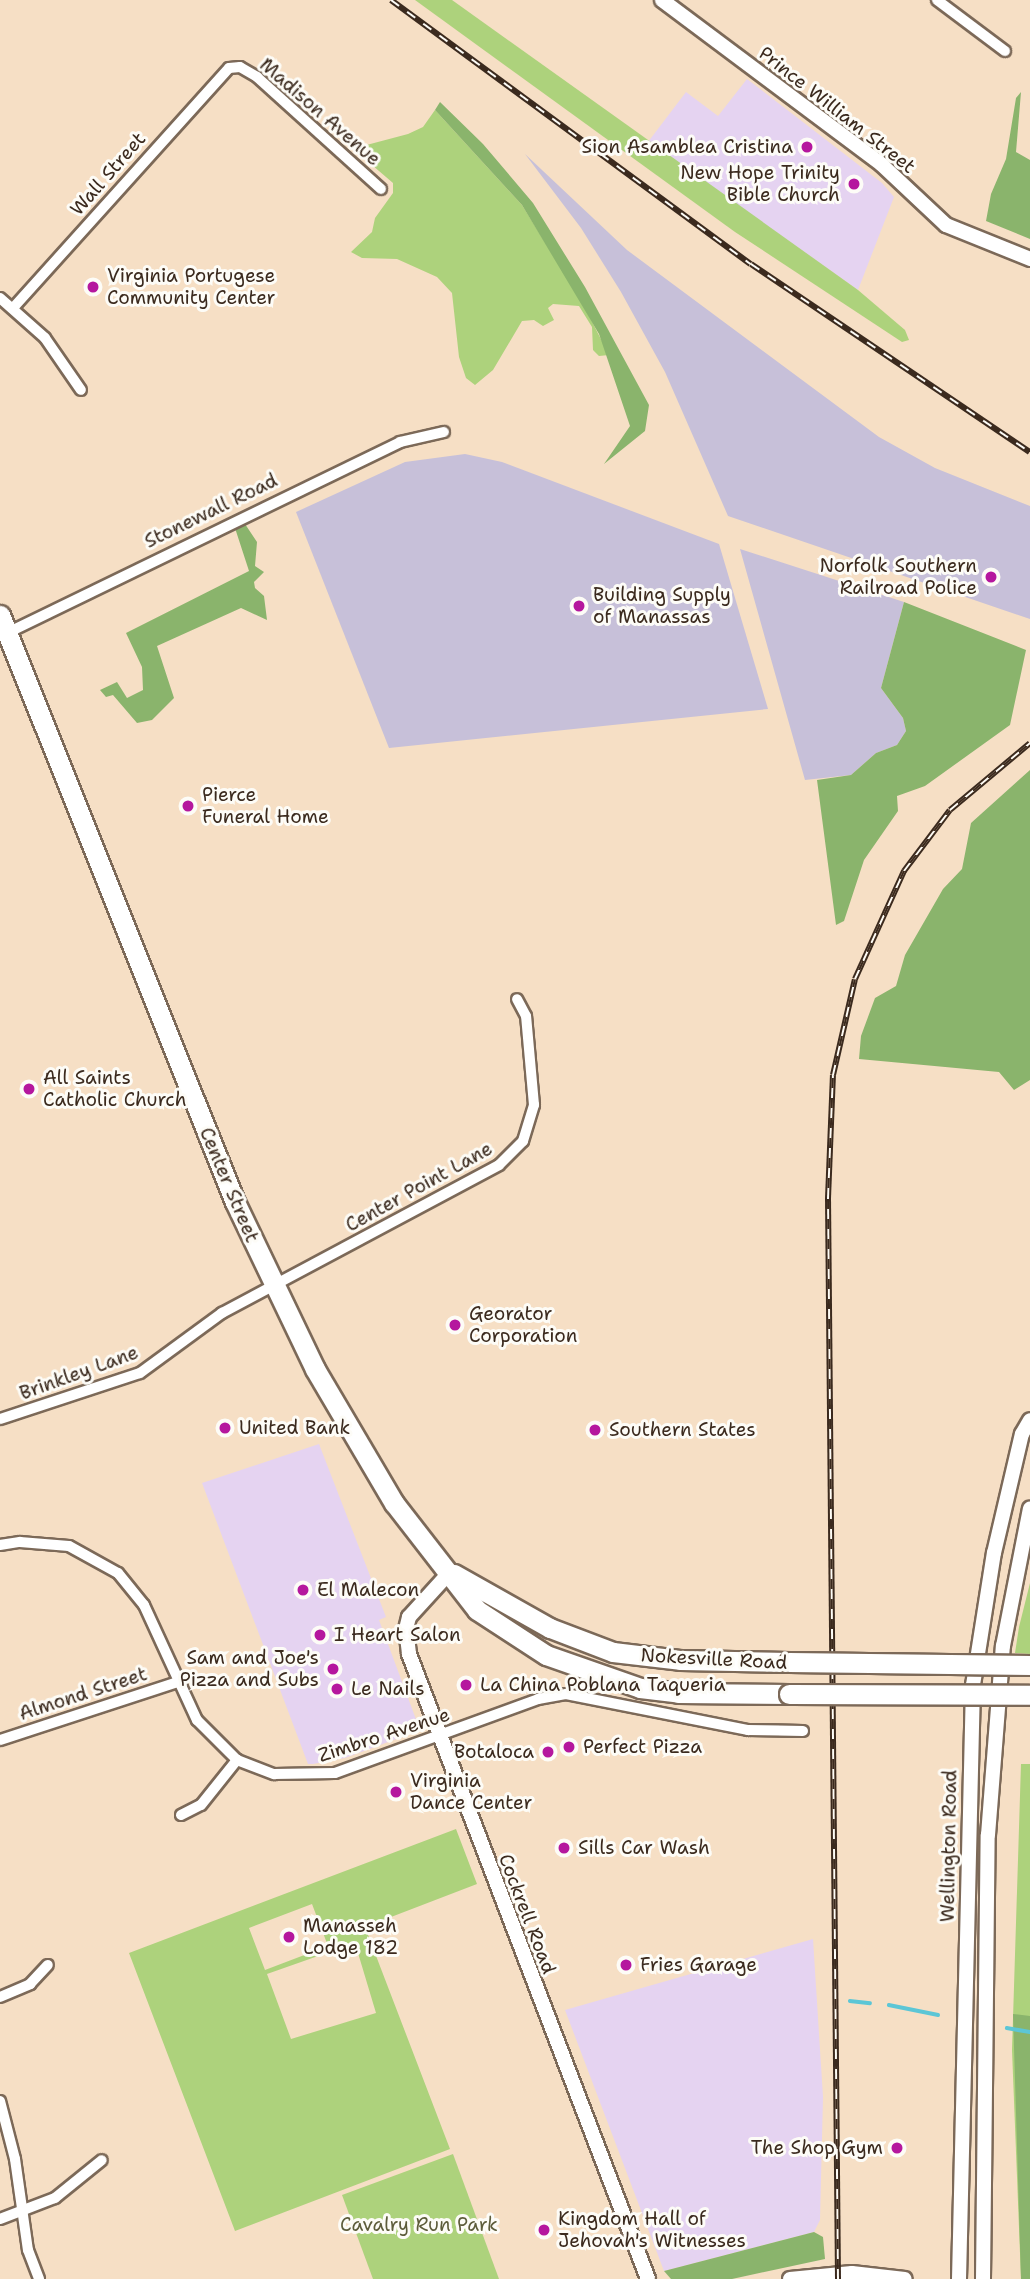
<!DOCTYPE html>
<style>
body{margin:0}
#map{position:relative;width:1030px;height:2279px;overflow:hidden;background:#f6dfc5;font-family:"Shantell Sans",sans-serif}
div>[style]{position:absolute}
.built>*{inset:0;background:#e5d3f1}
.industrial>*{inset:0;background:#c7c0d9}
.green>*{inset:0;background:#add27c}
.forest>*{inset:0;background:#8ab46c}
.stream>*{height:3.5px;margin:-1.75px;padding:0 1.75px;transform-origin:1.75px;border-radius:1.75px;background:#5cc6d6}
.roads{filter:drop-shadow(2px 0 #7c6958) drop-shadow(-2px 0 #7c6958) drop-shadow(0 2px #7c6958) drop-shadow(0 -2px #7c6958)}
.street>*{height:10px;margin:-5px;padding:0 5px;transform-origin:5px;border-radius:5px;background:#fff}
.secondary>*{height:14px;margin:-7px;padding:0 7px;transform-origin:7px;border-radius:7px;background:#fff}
.highway>*{height:19px;margin:-9.5px;padding:0 9.5px;transform-origin:9.5px;border-radius:9.5px;background:#fff}
.rail>*{height:6px;margin-top:-3px;transform-origin:0;background:repeating-linear-gradient(90deg,#fdfcf7 0 10px,#3b2a1e 0 20px);box-sizing:border-box;border-block:2px solid #3b2a1e}
.bridges{filter:drop-shadow(2px 0 #7c6958) drop-shadow(-2px 0 #7c6958) drop-shadow(0 2px #7c6958) drop-shadow(0 -2px #7c6958)}
.highway-bridge>*{height:19px;margin:-9.5px;padding:0 9.5px;transform-origin:9.5px;border-radius:9.5px;background:#fff}
.dots>*{width:19px;height:19px;translate:-50% -50%;box-sizing:border-box;border:4px solid #fdfcf7;border-radius:50%}
span{translate:-50% -50%;white-space:nowrap;text-align:center;line-height:1.15;-webkit-text-stroke:6px #fdfcf7;paint-order:stroke}
.street-label{font-size:19px;color:#3b2a1e}
.poi-label{font-size:19px;color:#3b2a1e}
.right{translate:-100% -50%;text-align:right}
.left{translate:0 -50%;text-align:left}
.park-label{font-size:19px;color:#5d5c3a}
</style>
<div id="map">
<div class="built">
<div style="clip-path:polygon(747px 79px,882px 183px,894px 197px,858px 290px,648px 142px,686px 92px,718px 116px)"></div>
<div style="clip-path:polygon(319px 1444px,386px 1617px,379px 1620px,417px 1722px,407px 1735px,345px 1758px,313px 1764px,308px 1764px,202px 1483px)"></div>
<div style="clip-path:polygon(813px 1939px,823px 2097px,820px 2220px,814px 2232px,664px 2271px,565px 2010px)"></div>
</div>
<div class="industrial">
<div style="clip-path:polygon(525px 154px,627px 250px,879px 437px,935px 468px,1030px 506px,1030px 619px,728px 516px,665px 372px,621px 292px,581px 228px)"></div>
<div style="clip-path:polygon(465px 454px,502px 462px,719px 544px,768px 709px,389px 748px,296px 512px,405px 462px)"></div>
<div style="clip-path:polygon(740px 549px,904px 602px,881px 688px,903px 718px,906px 731px,897px 745px,876px 753px,851px 775px,805px 780px)"></div>
</div>
<div class="green">
<div style="clip-path:polygon(415px 0,452px 0,858px 290px,905px 330px,909px 340px,902px 342px,735px 232px)"></div>
<div style="clip-path:polygon(435px 110px,522px 205px,584px 306px,609px 355px,599px 356px,593px 350px,592px 327px,579px 306px,553px 304px,548px 308px,554px 320px,543px 326px,534px 320px,522px 321px,493px 370px,475px 385px,466px 378px,459px 357px,452px 293px,437px 277px,397px 259px,362px 258px,351px 252px,372px 232px,375px 218px,393px 193px,393px 183px,365px 159px,359px 147px,408px 134px,423px 127px)"></div>
<div style="clip-path:polygon(1030px 1583px,1030px 1654px,1015px 1653px,1019px 1627px)"></div>
<div style="clip-path:polygon(1021px 1764px,1030px 1764px,1030px 2279px,1021px 2279px,1012px 2050px)"></div>
<div style="clip-path:polygon(evenodd,456px 1829px,477px 1884px,365px 1927px,450px 2149px,235px 2231px,129px 1953px,456px 1829px,312px 1904px,328px 1946px,265px 1970px,249px 1928px,312px 1904px,456px 1829px,355px 1943px,376px 2013px,291px 2039px,267px 1974px,355px 1943px)"></div>
<div style="clip-path:polygon(453px 2154px,499px 2279px,373px 2279px,342px 2195px)"></div>
</div>
<div class="forest">
<div style="clip-path:polygon(1021px 92px,1016px 152px,1030px 160px,1030px 239px,986px 221px,991px 194px,1006px 159px,1016px 98px)"></div>
<div style="clip-path:polygon(440px 102px,483px 144px,533px 203px,585px 287px,649px 405px,645px 431px,604px 464px,630px 426px,599px 334px,522px 205px,435px 110px)"></div>
<div style="clip-path:polygon(243px 521px,257px 542px,255px 566px,264px 572px,254px 582px,255px 588px,264px 596px,267px 620px,241px 608px,157px 646px,174px 698px,152px 720px,137px 723px,113px 695px,106px 697px,100px 690px,117px 682px,127px 698px,143px 690px,142px 667px,126px 633px,249px 571px,234px 525px)"></div>
<div style="clip-path:polygon(904px 602px,1026px 650px,1010px 725px,925px 786px,897px 796px,898px 811px,864px 860px,844px 921px,836px 925px,817px 780px,851px 775px,876px 753px,897px 745px,906px 731px,903px 718px,881px 688px)"></div>
<div style="clip-path:polygon(1030px 770px,1030px 1080px,1014px 1090px,999px 1072px,859px 1059px,861px 1036px,875px 998px,896px 986px,905px 955px,943px 889px,962px 869px,971px 823px)"></div>
<div style="clip-path:polygon(1013px 2014px,1030px 2016px,1030px 2279px,1021px 2279px)"></div>
<div style="clip-path:polygon(814px 2232px,823px 2237px,825px 2259px,732px 2279px,671px 2279px,664px 2271px)"></div>
</div>
<div class="stream">
<div style="left:850px;top:2001px;width:20px;rotate:6deg"></div>
<div style="left:889px;top:2005px;width:50px;rotate:11.5deg"></div>
<div style="left:1007px;top:2028px;width:23px;rotate:10deg"></div>
</div>
<div class="roads">
<div class="street">
<div style="left:937px;top:0;width:85px;rotate:36.9deg"></div>
<div style="left:0;top:298px;width:60px;rotate:41.6deg"></div>
<div style="left:45px;top:338px;width:63px;rotate:55.3deg"></div>
<div style="left:13px;top:308px;width:323px;rotate:-48deg"></div>
<div style="left:229px;top:68px;width:11px;rotate:-5deg"></div>
<div style="left:240px;top:67px;width:20px;rotate:30deg"></div>
<div style="left:257px;top:77px;width:167px;rotate:42.1deg"></div>
<div style="left:7px;top:633px;width:437px;rotate:-25.9deg"></div>
<div style="left:400px;top:442px;width:45px;rotate:-12.8deg"></div>
<div style="left:0;top:1419px;width:147px;rotate:-18.2deg"></div>
<div style="left:140px;top:1373px;width:102px;rotate:-36.2deg"></div>
<div style="left:222px;top:1313px;width:314px;rotate:-28.1deg"></div>
<div style="left:499px;top:1165px;width:34px;rotate:-45deg"></div>
<div style="left:523px;top:1141px;width:38px;rotate:-73deg"></div>
<div style="left:534px;top:1105px;width:89px;rotate:-95.1deg"></div>
<div style="left:526px;top:1016px;width:19px;rotate:-118deg"></div>
<div style="left:0;top:1545px;width:20px;rotate:-9deg"></div>
<div style="left:20px;top:1542px;width:49px;rotate:4.7deg"></div>
<div style="left:69px;top:1546px;width:56px;rotate:28.9deg"></div>
<div style="left:118px;top:1573px;width:41px;rotate:50.9deg"></div>
<div style="left:144px;top:1605px;width:127px;rotate:65.3deg"></div>
<div style="left:197px;top:1720px;width:57px;rotate:45deg"></div>
<div style="left:237px;top:1760px;width:40px;rotate:21deg"></div>
<div style="left:274px;top:1774px;width:61px;rotate:-0.9deg"></div>
<div style="left:335px;top:1773px;width:216px;rotate:-20deg"></div>
<div style="left:538px;top:1699px;width:28px;rotate:-10deg"></div>
<div style="left:566px;top:1694px;width:186px;rotate:11.2deg"></div>
<div style="left:748px;top:1730px;width:55px;rotate:1deg"></div>
<div style="left:0;top:1740px;width:186px;rotate:-18.1deg"></div>
<div style="left:181px;top:1815px;width:22px;rotate:-27deg"></div>
<div style="left:201px;top:1805px;width:58px;rotate:-51.3deg"></div>
<div style="left:0;top:1997px;width:33px;rotate:-23deg"></div>
<div style="left:30px;top:1984px;width:26px;rotate:-47deg"></div>
<div style="left:0;top:2101px;width:60px;rotate:75.5deg"></div>
<div style="left:15px;top:2159px;width:92px;rotate:81.9deg"></div>
<div style="left:28px;top:2250px;width:31px;rotate:69deg"></div>
<div style="left:0;top:2219px;width:59px;rotate:-20.9deg"></div>
<div style="left:55px;top:2198px;width:60px;rotate:-39deg"></div>
</div>
<div class="secondary">
<div style="left:662px;top:0;width:274px;rotate:36.8deg"></div>
<div style="left:881px;top:164px;width:89px;rotate:43.2deg"></div>
<div style="left:946px;top:225px;width:91px;rotate:22deg"></div>
<div style="left:450px;top:1572px;width:61px;rotate:132.3deg"></div>
<div style="left:409px;top:1617px;width:12px;rotate:104deg"></div>
<div style="left:406px;top:1629px;width:25px;rotate:83deg"></div>
<div style="left:409px;top:1654px;width:669px;rotate:69.07deg"></div>
<div style="left:790px;top:2279px;width:62px;rotate:-5.5deg"></div>
<div style="left:852px;top:2273px;width:53px;rotate:6.5deg"></div>
<div style="left:959px;top:2279px;width:594px;rotate:-88.65deg"></div>
<div style="left:973px;top:1685px;width:134px;rotate:-81deg"></div>
<div style="left:994px;top:1553px;width:122px;rotate:-76.8deg"></div>
<div style="left:1022px;top:1434px;width:16px;rotate:-60deg"></div>
<div style="left:983px;top:2279px;width:444px;rotate:-89.4deg"></div>
<div style="left:988px;top:1835px;width:190px;rotate:-85.5deg"></div>
<div style="left:1003px;top:1646px;width:140px;rotate:-78.9deg"></div>
</div>
<div class="highway">
<div style="left:0;top:615px;width:632px;rotate:68.18deg"></div>
<div style="left:235px;top:1202px;width:185px;rotate:64.4deg"></div>
<div style="left:315px;top:1369px;width:156px;rotate:59.5deg"></div>
<div style="left:394px;top:1503px;width:135px;rotate:52.2deg"></div>
<div style="left:477px;top:1610px;width:82px;rotate:33.1deg"></div>
<div style="left:546px;top:1655px;width:100px;rotate:19.3deg"></div>
<div style="left:640px;top:1688px;width:38px;rotate:7deg"></div>
<div style="left:678px;top:1693px;width:111px;rotate:0.5deg"></div>
<div style="left:454px;top:1574px;width:110px;rotate:29.4deg"></div>
<div style="left:550px;top:1628px;width:67px;rotate:20.9deg"></div>
<div style="left:613px;top:1652px;width:67px;rotate:6.8deg"></div>
<div style="left:680px;top:1660px;width:109px;rotate:1.1deg"></div>
</div>
</div>
<div class="rail">
<div style="left:391px;top:0;width:446px;rotate:36.3deg"></div>
<div style="left:751px;top:264px;width:336px;rotate:34deg"></div>
<div style="left:838px;top:2279px;width:1081px;rotate:-90.53deg"></div>
<div style="left:828px;top:1198px;width:123px;rotate:-87.7deg"></div>
<div style="left:833px;top:1075px;width:98px;rotate:-77.1deg"></div>
<div style="left:855px;top:979px;width:119px;rotate:-65.6deg"></div>
<div style="left:904px;top:871px;width:76px;rotate:-53deg"></div>
<div style="left:950px;top:810px;width:104px;rotate:-39.9deg"></div>
</div>
<div class="bridges">
<div class="highway-bridge">
<div style="left:789px;top:1662px;width:241px;rotate:0.7deg"></div>
<div style="left:789px;top:1694px;width:241px;rotate:0.2deg"></div>
</div>
</div>
<div class="dots">
<div style="left:807px;top:147px;background:#b5179e"></div>
<div style="left:854px;top:184px;background:#b5179e"></div>
<div style="left:93px;top:287px;background:#b5179e"></div>
<div style="left:991px;top:577px;background:#b5179e"></div>
<div style="left:579px;top:606px;background:#b5179e"></div>
<div style="left:188px;top:806px;background:#b5179e"></div>
<div style="left:29px;top:1089px;background:#b5179e"></div>
<div style="left:455px;top:1325px;background:#b5179e"></div>
<div style="left:225px;top:1428px;background:#b5179e"></div>
<div style="left:595px;top:1430px;background:#b5179e"></div>
<div style="left:303px;top:1590px;background:#b5179e"></div>
<div style="left:320px;top:1635px;background:#b5179e"></div>
<div style="left:333px;top:1669px;background:#b5179e"></div>
<div style="left:466px;top:1685px;background:#b5179e"></div>
<div style="left:337px;top:1689px;background:#b5179e"></div>
<div style="left:569px;top:1747px;background:#b5179e"></div>
<div style="left:548px;top:1752px;background:#b5179e"></div>
<div style="left:396px;top:1792px;background:#b5179e"></div>
<div style="left:564px;top:1848px;background:#b5179e"></div>
<div style="left:289px;top:1937px;background:#b5179e"></div>
<div style="left:626px;top:1965px;background:#b5179e"></div>
<div style="left:897px;top:2148px;background:#b5179e"></div>
<div style="left:544px;top:2230px;background:#b5179e"></div>
</div>
<div class="street-label">
<span style="left:837px;top:110px;rotate:38deg">Prince William Street</span>
<span style="left:320px;top:112px;rotate:41deg">Madison Avenue</span>
<span style="left:108px;top:174px;rotate:-49deg">Wall Street</span>
<span style="left:211px;top:511px;rotate:-26deg">Stonewall Road</span>
<span style="left:229px;top:1185px;rotate:67deg">Center Street</span>
<span style="left:419px;top:1187px;rotate:-29deg">Center Point Lane</span>
<span style="left:79px;top:1373px;rotate:-20deg">Brinkley Lane</span>
<span style="left:714px;top:1659px;rotate:3deg">Nokesville Road</span>
<span style="left:83px;top:1694px;rotate:-18deg">Almond Street</span>
<span style="left:384px;top:1735px;rotate:-18deg">Zimbro Avenue</span>
<span style="left:949px;top:1846px;rotate:-89deg">Wellington Road</span>
<span style="left:527px;top:1914px;rotate:69deg">Cockrell Road</span>
</div>
<div class="poi-label">
<span class="right" style="left:793px;top:147px">Sion Asamblea Cristina</span>
<span class="right" style="left:840px;top:184px">New Hope Trinity<br>Bible Church</span>
<span class="left" style="left:107px;top:287px">Virginia Portugese<br>Community Center</span>
<span class="right" style="left:977px;top:577px">Norfolk Southern<br>Railroad Police</span>
<span class="left" style="left:593px;top:606px">Building Supply<br>of Manassas</span>
<span class="left" style="left:202px;top:806px">Pierce<br>Funeral Home</span>
<span class="left" style="left:43px;top:1089px">All Saints<br>Catholic Church</span>
<span class="left" style="left:469px;top:1325px">Georator<br>Corporation</span>
<span class="left" style="left:239px;top:1428px">United Bank</span>
<span class="left" style="left:609px;top:1430px">Southern States</span>
<span class="left" style="left:317px;top:1590px">El Malecon</span>
<span class="left" style="left:334px;top:1635px">I Heart Salon</span>
<span class="right" style="left:319px;top:1669px">Sam and Joe's<br>Pizza and Subs</span>
<span class="left" style="left:480px;top:1685px">La China Poblana Taqueria</span>
<span class="left" style="left:351px;top:1689px">Le Nails</span>
<span class="left" style="left:583px;top:1747px">Perfect Pizza</span>
<span class="right" style="left:534px;top:1752px">Botaloca</span>
<span class="left" style="left:410px;top:1792px">Virginia<br>Dance Center</span>
<span class="left" style="left:578px;top:1848px">Sills Car Wash</span>
<span class="left" style="left:303px;top:1937px">Manasseh<br>Lodge 182</span>
<span class="left" style="left:640px;top:1965px">Fries Garage</span>
<span class="right" style="left:883px;top:2148px">The Shop Gym</span>
<span class="left" style="left:558px;top:2230px">Kingdom Hall of<br>Jehovah's Witnesses</span>
</div>
<div class="park-label">
<span style="left:419px;top:2225px">Cavalry Run Park</span>
</div>
</div>
